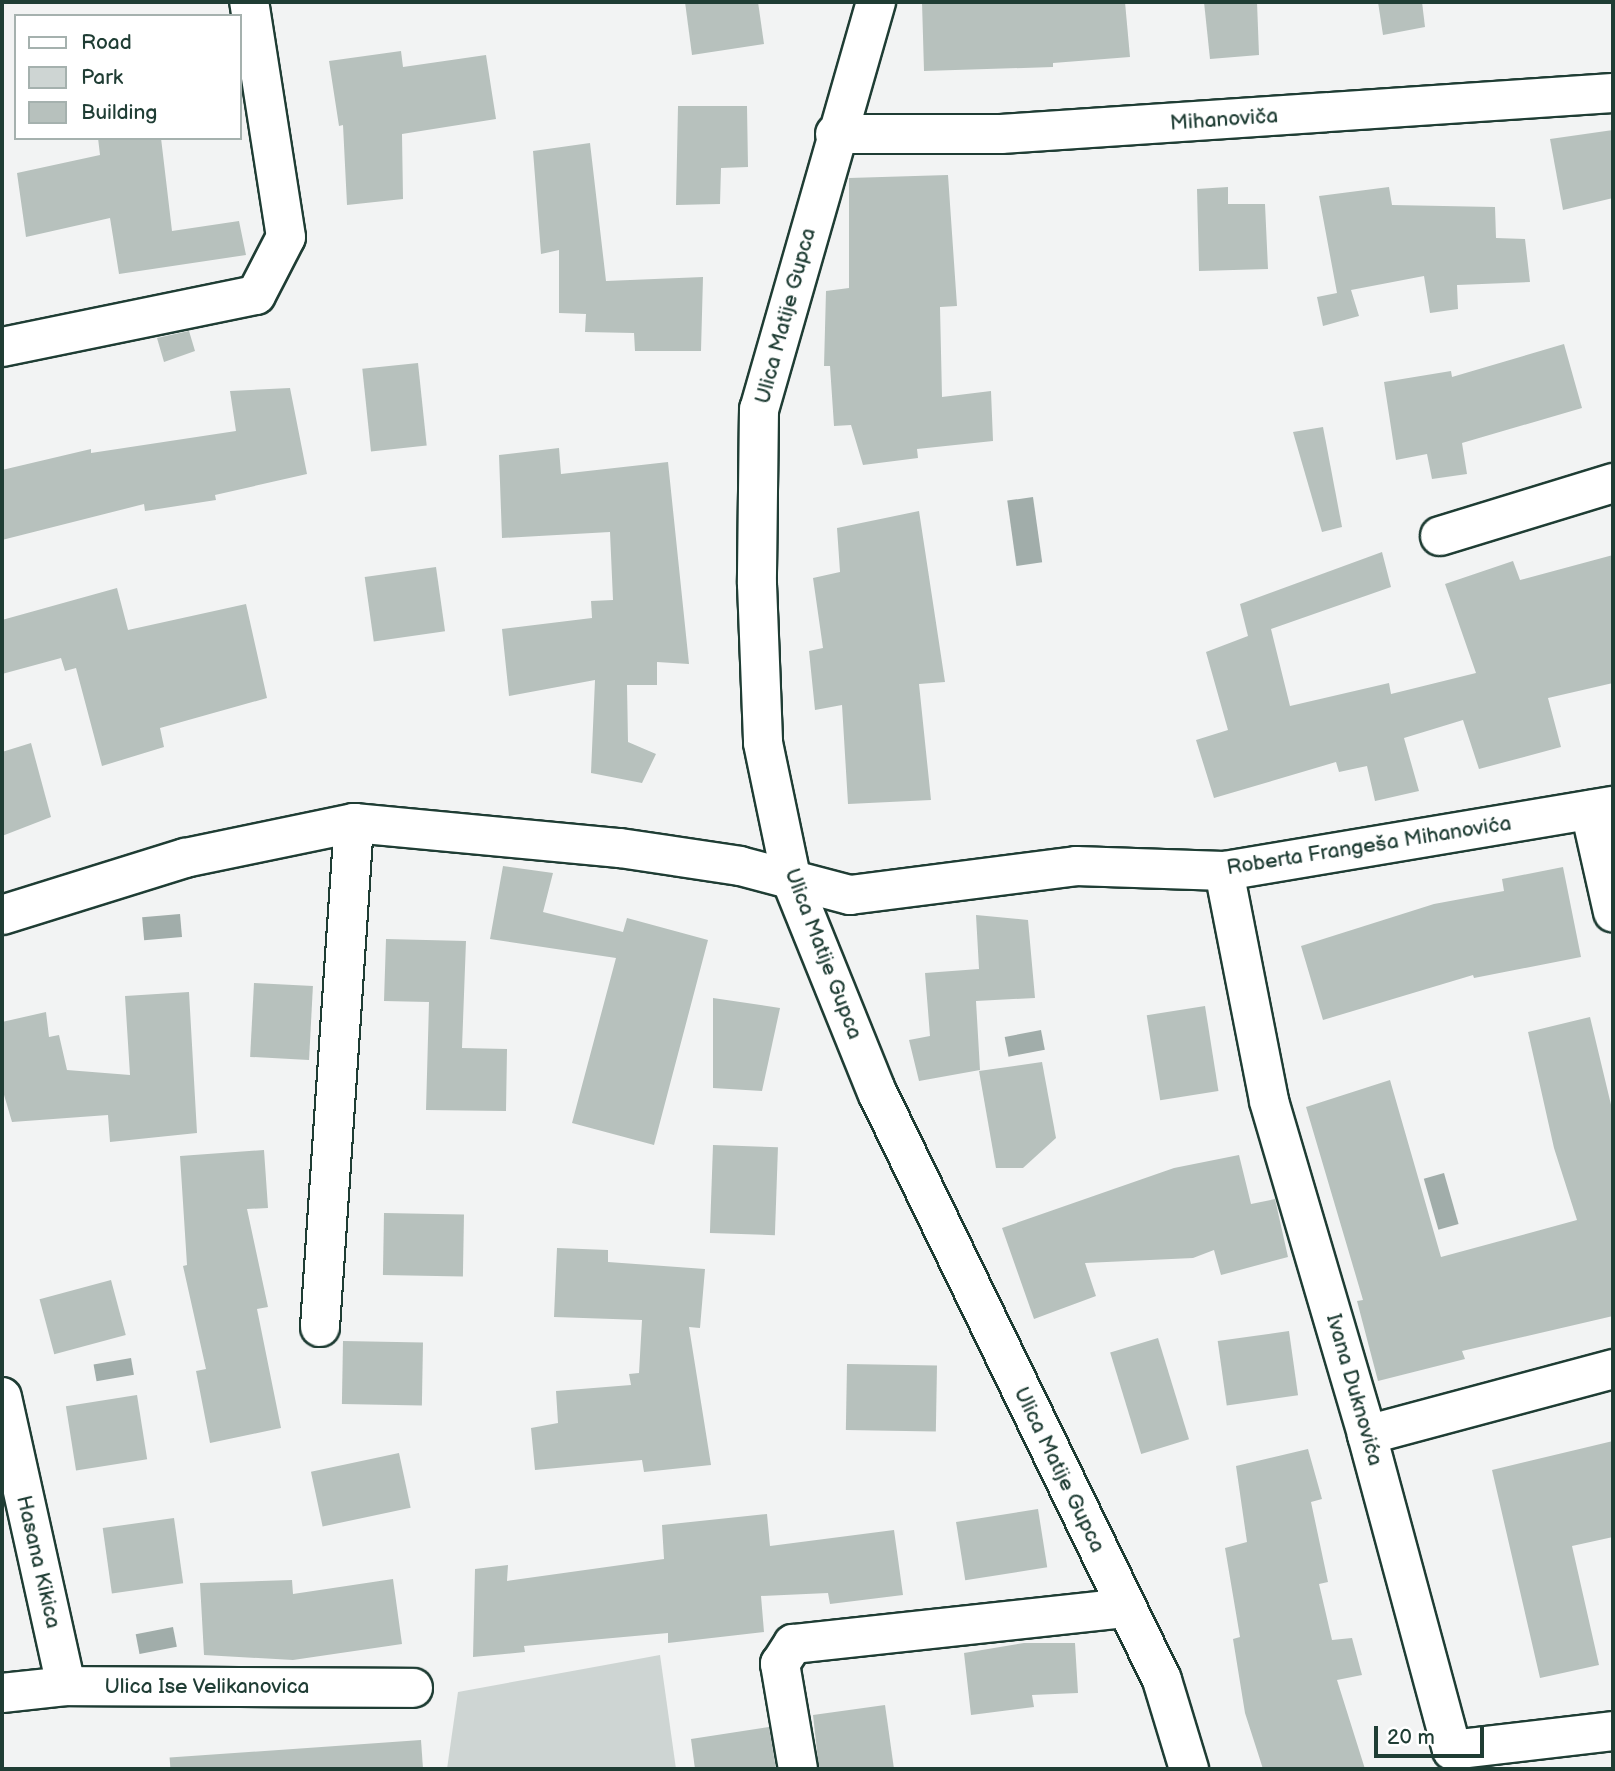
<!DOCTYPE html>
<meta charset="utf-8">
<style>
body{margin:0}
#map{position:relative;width:1615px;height:1771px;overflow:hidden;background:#f2f3f3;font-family:"Balsamiq Sans",sans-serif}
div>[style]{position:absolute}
.green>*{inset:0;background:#ced5d3}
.water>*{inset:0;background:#a1adaa;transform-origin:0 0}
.building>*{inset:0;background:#b7c1bd;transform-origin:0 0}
.roads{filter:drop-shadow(2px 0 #1f3d34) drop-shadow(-2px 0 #1f3d34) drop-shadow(0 2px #1f3d34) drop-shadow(0 -2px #1f3d34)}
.minor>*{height:38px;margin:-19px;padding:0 19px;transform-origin:19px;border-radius:19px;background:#fff}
span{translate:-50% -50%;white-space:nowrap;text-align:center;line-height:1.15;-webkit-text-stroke:5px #fff;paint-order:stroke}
.street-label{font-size:21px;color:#1f3d34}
.frame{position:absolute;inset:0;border:4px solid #1f3d34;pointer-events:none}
.legend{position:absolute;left:14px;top:14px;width:228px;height:126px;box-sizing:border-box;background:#fff;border:2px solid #a5b1ae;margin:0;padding:9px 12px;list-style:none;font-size:21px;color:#1f3d34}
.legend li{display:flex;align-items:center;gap:14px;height:35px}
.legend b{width:35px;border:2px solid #a5b1ae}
.scale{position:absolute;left:1374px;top:1726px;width:110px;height:32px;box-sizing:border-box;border:4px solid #1f3d34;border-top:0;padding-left:9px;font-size:21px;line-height:24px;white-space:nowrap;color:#1f3d34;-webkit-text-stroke:5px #fff;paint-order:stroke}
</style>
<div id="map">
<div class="green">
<div style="clip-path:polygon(660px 1655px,676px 1769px,447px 1769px,458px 1692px)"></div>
</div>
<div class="water">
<div style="left:1033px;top:497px;width:66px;height:26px;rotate:82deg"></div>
<div style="left:180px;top:914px;width:23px;height:38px;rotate:85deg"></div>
<div style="left:1041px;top:1030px;width:20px;height:37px;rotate:79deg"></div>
<div style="left:1444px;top:1173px;width:53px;height:21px;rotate:74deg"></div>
<div style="left:131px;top:1358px;width:17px;height:38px;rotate:80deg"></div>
<div style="left:173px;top:1627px;width:20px;height:38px;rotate:79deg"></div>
</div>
<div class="building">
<div style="clip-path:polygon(685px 2px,758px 2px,764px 44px,692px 55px)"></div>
<div style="clip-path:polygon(922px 2px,1125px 2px,1130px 57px,1053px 63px,1053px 67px,924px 71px)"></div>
<div style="clip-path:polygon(1204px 2px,1257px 2px,1259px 55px,1210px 59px)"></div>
<div style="clip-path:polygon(1378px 2px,1422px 2px,1425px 27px,1383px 35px)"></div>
<div style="clip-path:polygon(401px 51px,403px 67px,486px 55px,496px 119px,402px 134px,403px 199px,347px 205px,343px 125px,339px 126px,329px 61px)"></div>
<div style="clip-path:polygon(678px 106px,747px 106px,748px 167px,721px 168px,720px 204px,676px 205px)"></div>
<div style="clip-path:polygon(1613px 130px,1613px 198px,1563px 210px,1550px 139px)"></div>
<div style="clip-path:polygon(98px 138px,161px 138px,172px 231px,239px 221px,246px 255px,119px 274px,110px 218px,26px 237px,17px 173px,100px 155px)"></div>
<div style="clip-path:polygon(590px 143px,606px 281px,703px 277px,701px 351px,635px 351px,634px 333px,585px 332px,586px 314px,559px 313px,559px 250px,541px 254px,533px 151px)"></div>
<div style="clip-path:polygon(948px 175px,957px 306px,940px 307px,942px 397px,991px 391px,993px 441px,917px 449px,918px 458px,863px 465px,851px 425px,834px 426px,830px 366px,824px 366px,826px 291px,849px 288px,849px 178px)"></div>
<div style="clip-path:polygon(1228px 187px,1228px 204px,1265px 204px,1268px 269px,1199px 271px,1197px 189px)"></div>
<div style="clip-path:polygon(1389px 187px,1392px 205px,1495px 207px,1496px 238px,1525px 239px,1530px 282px,1457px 285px,1458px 309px,1430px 313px,1424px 276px,1351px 290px,1359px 316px,1323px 326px,1317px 297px,1337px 293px,1319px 196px)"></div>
<div style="clip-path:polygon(189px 331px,195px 351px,164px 362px,157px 338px)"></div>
<div style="clip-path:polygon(1564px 344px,1582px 408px,1462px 443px,1467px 474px,1432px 479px,1427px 454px,1396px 460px,1384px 382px,1451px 371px,1452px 377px)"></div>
<div style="left:418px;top:363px;width:83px;height:56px;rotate:84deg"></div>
<div style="clip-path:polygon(290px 388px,307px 474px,215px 495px,216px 500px,145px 511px,144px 504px,2px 540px,2px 470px,91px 449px,91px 453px,236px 431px,230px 391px)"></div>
<div style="clip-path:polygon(1323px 427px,1342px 527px,1322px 532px,1293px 432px)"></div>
<div style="clip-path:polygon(559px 448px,561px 474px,668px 462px,689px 664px,657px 662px,657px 685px,627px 685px,628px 742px,656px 754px,642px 783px,591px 773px,595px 680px,509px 696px,502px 629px,592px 618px,591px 601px,613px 600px,610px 532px,502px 538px,499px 455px)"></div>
<div style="clip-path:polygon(919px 511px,945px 682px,919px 684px,931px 800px,848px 804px,842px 705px,815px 710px,809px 651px,823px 648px,813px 578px,840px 572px,837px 528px)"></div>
<div style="clip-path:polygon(1382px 552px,1391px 587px,1271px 629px,1290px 706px,1389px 683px,1391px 694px,1476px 673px,1445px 584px,1513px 561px,1520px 580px,1613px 555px,1613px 683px,1548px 698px,1561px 747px,1479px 769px,1463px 720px,1404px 738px,1419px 791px,1375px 801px,1367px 766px,1339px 772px,1336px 762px,1214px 798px,1196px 740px,1228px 730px,1206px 652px,1248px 636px,1240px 604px)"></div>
<div style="left:436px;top:567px;width:65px;height:72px;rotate:82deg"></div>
<div style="clip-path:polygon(117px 588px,128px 630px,246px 604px,267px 698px,160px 728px,164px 747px,102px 766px,76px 668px,65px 671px,61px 658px,2px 674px,2px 620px)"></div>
<div style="clip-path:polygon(31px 743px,51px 817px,2px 836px,2px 752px)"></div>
<div style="clip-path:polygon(503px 866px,553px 873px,543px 912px,623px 932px,627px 918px,708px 940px,654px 1145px,572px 1123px,616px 958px,490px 939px)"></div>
<div style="clip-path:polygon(1563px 867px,1581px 957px,1474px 978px,1473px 975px,1323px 1020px,1301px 946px,1434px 904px,1504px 891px,1502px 879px)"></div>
<div style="clip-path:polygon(976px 915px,1028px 920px,1035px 998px,976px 1001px,980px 1070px,919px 1081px,909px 1040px,930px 1036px,925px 973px,979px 969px)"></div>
<div style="clip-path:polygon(386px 939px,466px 941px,462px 1048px,507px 1049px,506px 1111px,426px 1110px,429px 1002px,384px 1001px)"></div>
<div style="left:254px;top:983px;width:59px;height:74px;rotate:3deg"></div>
<div style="clip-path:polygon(189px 992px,197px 1133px,110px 1142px,108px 1115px,12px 1122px,2px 1088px,2px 1022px,46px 1012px,49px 1037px,59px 1035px,67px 1070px,130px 1075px,125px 996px)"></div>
<div style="clip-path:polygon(713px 998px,780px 1008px,762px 1091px,713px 1088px)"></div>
<div style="left:1205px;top:1006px;width:86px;height:59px;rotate:81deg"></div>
<div style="clip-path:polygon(1590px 1017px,1613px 1113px,1613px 1316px,1462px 1351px,1465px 1359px,1378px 1381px,1357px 1301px,1363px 1300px,1306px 1107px,1390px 1080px,1441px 1257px,1577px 1220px,1554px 1148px,1528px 1032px)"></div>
<div style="clip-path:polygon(1042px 1062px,1056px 1138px,1023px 1168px,996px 1168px,979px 1071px)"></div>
<div style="left:713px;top:1145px;width:65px;height:88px;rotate:2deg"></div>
<div style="clip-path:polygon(264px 1150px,268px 1208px,247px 1209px,268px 1307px,257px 1309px,281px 1428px,210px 1443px,196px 1371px,206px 1369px,183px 1266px,187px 1265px,180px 1156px)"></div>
<div style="clip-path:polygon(1239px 1155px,1251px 1204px,1275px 1199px,1288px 1257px,1221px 1275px,1214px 1250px,1193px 1258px,1085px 1263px,1096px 1296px,1034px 1319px,1002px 1228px,1174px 1168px)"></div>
<div style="left:384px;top:1213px;width:80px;height:62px;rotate:1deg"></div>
<div style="clip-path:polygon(557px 1248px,608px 1250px,608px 1262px,705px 1269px,700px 1328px,689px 1327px,711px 1465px,644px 1472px,642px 1460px,535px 1470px,531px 1428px,558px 1423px,556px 1391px,631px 1385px,629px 1374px,639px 1373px,642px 1320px,554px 1317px)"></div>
<div style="left:111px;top:1280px;width:57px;height:74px;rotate:75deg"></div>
<div style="left:1289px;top:1331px;width:65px;height:72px;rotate:82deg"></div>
<div style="left:1158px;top:1338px;width:106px;height:50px;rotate:73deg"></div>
<div style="left:343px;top:1341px;width:80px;height:63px;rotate:1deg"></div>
<div style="left:847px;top:1364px;width:90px;height:66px;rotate:1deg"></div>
<div style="left:137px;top:1395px;width:65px;height:72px;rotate:81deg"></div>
<div style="clip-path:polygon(1613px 1441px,1613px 1537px,1572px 1546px,1599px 1665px,1540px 1678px,1492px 1470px)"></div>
<div style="clip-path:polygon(1308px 1449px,1322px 1499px,1311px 1502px,1328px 1582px,1319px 1584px,1332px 1640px,1352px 1638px,1362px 1675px,1337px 1680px,1365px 1769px,1263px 1769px,1245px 1713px,1233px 1639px,1240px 1637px,1225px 1548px,1247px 1542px,1236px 1466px)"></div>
<div style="left:399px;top:1453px;width:56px;height:90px;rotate:78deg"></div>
<div style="left:1038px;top:1509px;width:59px;height:83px;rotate:81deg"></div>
<div style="clip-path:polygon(767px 1514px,770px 1546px,894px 1530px,903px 1595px,830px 1604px,828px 1593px,761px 1596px,764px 1632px,668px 1643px,668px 1633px,524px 1646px,525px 1652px,473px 1657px,475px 1569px,508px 1565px,507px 1581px,664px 1559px,662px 1525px)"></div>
<div style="left:174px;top:1518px;width:66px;height:72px;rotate:82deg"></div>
<div style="clip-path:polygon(393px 1579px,402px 1644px,293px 1660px,204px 1655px,200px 1583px,292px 1580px,293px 1594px)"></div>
<div style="clip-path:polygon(1024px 1643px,1075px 1643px,1078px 1693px,1032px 1695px,1034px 1707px,971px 1715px,964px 1653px)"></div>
<div style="clip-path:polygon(885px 1705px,894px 1769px,819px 1769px,813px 1715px)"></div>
<div style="clip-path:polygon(769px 1727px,776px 1769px,695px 1769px,691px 1739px)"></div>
<div style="left:421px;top:1740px;width:29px;height:252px;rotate:86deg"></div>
</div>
<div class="roads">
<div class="minor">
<div style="left:876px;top:2px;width:423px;rotate:106deg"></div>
<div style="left:759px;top:409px;width:175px;rotate:90.7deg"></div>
<div style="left:757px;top:584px;width:159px;rotate:87.8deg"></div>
<div style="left:763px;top:743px;width:142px;rotate:78.2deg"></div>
<div style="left:792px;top:882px;width:227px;rotate:68deg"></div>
<div style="left:877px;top:1092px;width:653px;rotate:64.14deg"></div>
<div style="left:1162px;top:1680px;width:93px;rotate:73.1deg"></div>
<div style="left:835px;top:134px;width:166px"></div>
<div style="left:1001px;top:134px;width:613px;rotate:-3.83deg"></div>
<div style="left:2px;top:347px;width:259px;rotate:-11.6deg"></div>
<div style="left:256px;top:295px;width:65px;rotate:-62.7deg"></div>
<div style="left:286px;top:237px;width:238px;rotate:-98.9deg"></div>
<div style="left:1440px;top:536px;width:181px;rotate:-17deg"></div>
<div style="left:1590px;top:810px;width:105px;rotate:77.3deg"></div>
<div style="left:1224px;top:871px;width:234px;rotate:78.9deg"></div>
<div style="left:1269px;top:1101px;width:348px;rotate:73.6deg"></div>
<div style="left:1367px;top:1435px;width:326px;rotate:74.9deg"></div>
<div style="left:1452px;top:1750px;width:162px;rotate:-6.7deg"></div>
<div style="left:2px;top:915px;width:192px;rotate:-17.3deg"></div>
<div style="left:185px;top:858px;width:173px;rotate:-11.7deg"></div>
<div style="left:354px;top:823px;width:267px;rotate:5.4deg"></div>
<div style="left:620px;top:848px;width:121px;rotate:8.5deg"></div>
<div style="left:740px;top:866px;width:114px;rotate:14.8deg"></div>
<div style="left:850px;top:895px;width:228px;rotate:-7.3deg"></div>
<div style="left:1076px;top:866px;width:148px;rotate:1.9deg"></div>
<div style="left:1224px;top:871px;width:394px;rotate:-9.5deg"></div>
<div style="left:320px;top:1327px;width:505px;rotate:-86.14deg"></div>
<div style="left:2px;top:1397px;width:296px;rotate:77.5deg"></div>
<div style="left:1367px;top:1435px;width:255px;rotate:-15deg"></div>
<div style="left:2px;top:1693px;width:64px;rotate:-6.2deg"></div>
<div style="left:66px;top:1686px;width:347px;rotate:0.3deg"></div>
<div style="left:798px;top:1769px;width:107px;rotate:-99.7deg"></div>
<div style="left:780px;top:1664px;width:24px;rotate:-57deg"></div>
<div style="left:793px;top:1644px;width:335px;rotate:-6.2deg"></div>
</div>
</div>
<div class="street-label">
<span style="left:1224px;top:120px;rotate:-4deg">Mihanoviča</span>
<span style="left:786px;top:316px;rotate:-75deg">Ulica Matije Gupca</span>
<span style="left:1369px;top:846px;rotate:-9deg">Roberta Frangeša Mihanovića</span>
<span style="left:823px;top:954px;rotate:69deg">Ulica Matije Gupca</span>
<span style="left:1354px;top:1390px;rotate:74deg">Ivana Duknovića</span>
<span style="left:1059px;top:1470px;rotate:64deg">Ulica Matije Gupca</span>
<span style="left:38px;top:1562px;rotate:77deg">Hasana Kikica</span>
<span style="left:207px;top:1687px">Ulica Ise Velikanovica</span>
</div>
<div class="frame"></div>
<ul class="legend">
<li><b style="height:9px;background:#fff"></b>Road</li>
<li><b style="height:19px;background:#ced5d3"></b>Park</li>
<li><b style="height:19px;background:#b7c1bd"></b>Building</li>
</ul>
<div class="scale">20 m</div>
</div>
